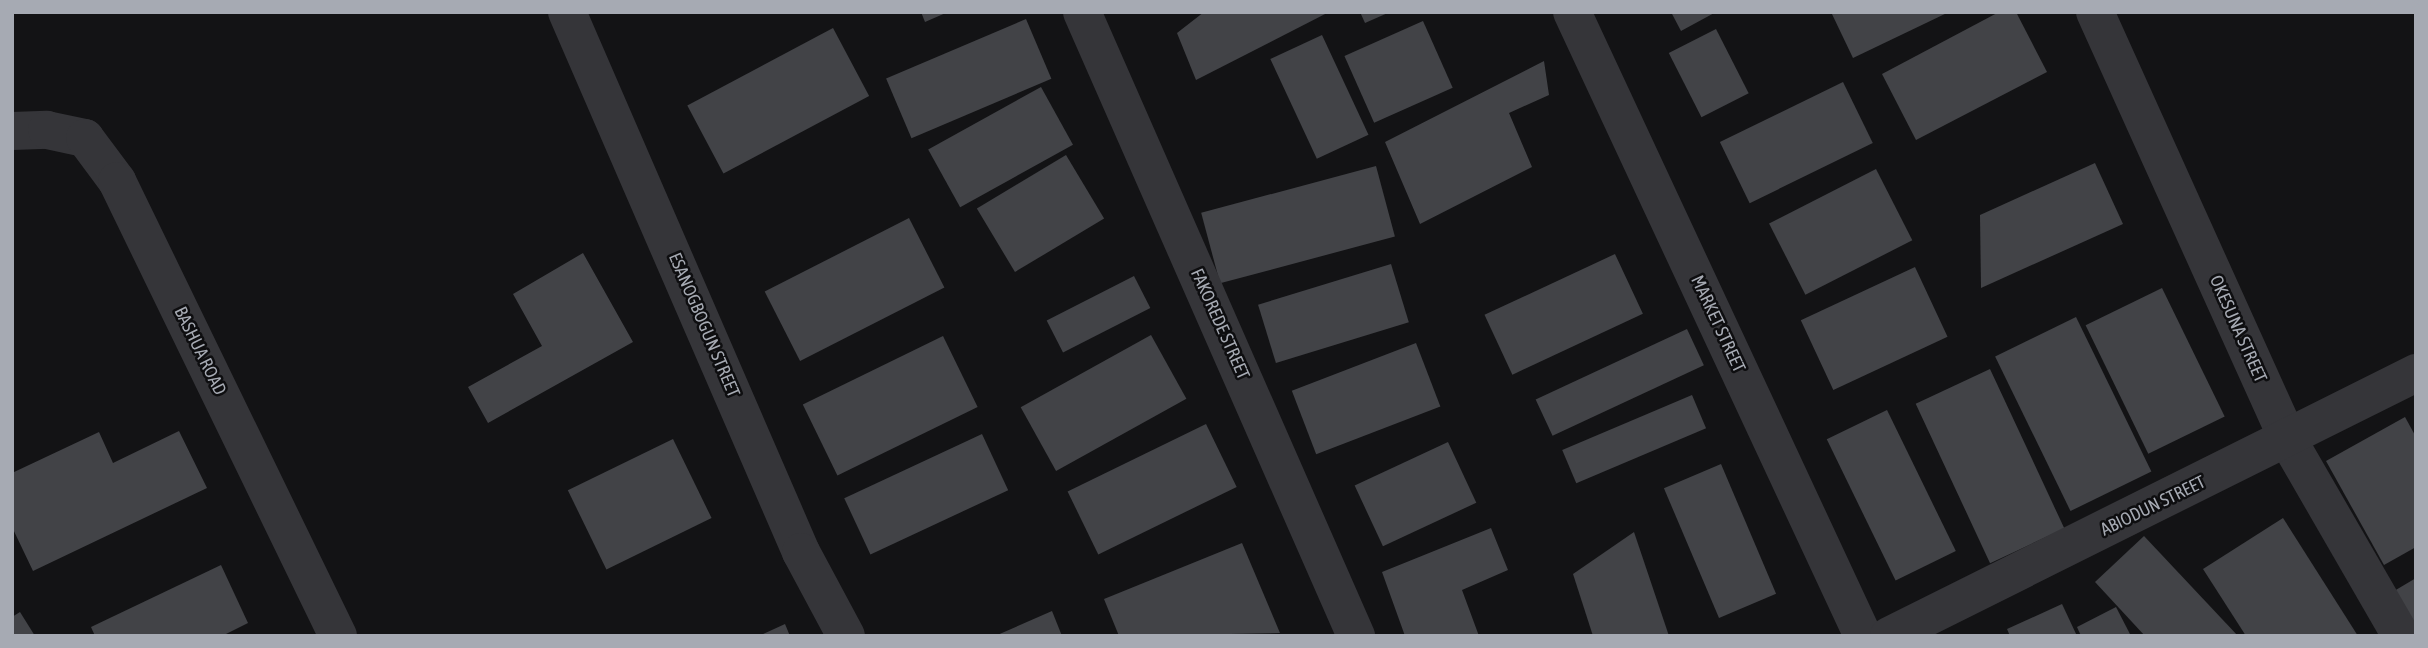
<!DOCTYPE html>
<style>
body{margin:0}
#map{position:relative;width:2428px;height:648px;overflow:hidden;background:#131315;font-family:"Asap Condensed",sans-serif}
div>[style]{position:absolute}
.building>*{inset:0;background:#424347;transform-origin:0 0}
.minor>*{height:38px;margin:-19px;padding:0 19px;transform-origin:19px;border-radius:19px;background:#353539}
span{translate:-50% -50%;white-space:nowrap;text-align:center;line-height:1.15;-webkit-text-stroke:5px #0e0e10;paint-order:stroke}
.street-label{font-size:18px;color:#a6aab3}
.frame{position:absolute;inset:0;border:14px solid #a6aab3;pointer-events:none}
</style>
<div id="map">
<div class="building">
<div style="clip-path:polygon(921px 12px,948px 12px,925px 22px)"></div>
<div style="clip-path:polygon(1204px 12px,1329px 12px,1196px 80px,1177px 33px)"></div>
<div style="clip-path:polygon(1360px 12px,1390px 12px,1365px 23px)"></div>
<div style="clip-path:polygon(1671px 12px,1716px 12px,1681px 31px)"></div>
<div style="clip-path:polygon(1831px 12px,1949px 12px,1853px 58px)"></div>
<div style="clip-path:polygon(1999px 12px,2016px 12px,2047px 72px,1916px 140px,1882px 74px)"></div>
<div style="left:1026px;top:19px;width:65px;height:152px;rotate:67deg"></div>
<div style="left:1423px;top:21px;width:73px;height:86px;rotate:66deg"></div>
<div style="left:833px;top:28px;width:77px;height:165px;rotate:62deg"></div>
<div style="left:1716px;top:29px;width:72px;height:53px;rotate:63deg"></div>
<div style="left:1322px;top:35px;width:110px;height:57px;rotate:65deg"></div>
<div style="clip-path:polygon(1544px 61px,1549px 95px,1509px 113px,1532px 167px,1420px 224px,1385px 142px)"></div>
<div style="left:1843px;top:82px;width:68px;height:137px;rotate:64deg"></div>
<div style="left:1041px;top:87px;width:66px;height:129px;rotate:61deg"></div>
<div style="left:1066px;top:155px;width:74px;height:104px;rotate:59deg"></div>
<div style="clip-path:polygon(2095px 163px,2123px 224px,1981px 288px,1980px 215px)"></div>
<div style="left:1376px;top:166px;width:73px;height:181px;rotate:75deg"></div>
<div style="left:1876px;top:169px;width:80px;height:120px;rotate:63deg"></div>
<div style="left:909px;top:218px;width:78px;height:162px;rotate:63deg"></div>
<div style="clip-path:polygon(583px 253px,633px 342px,488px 423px,468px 387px,542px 346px,513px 294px)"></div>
<div style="left:1615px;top:254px;width:66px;height:144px;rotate:65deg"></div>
<div style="left:1391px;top:264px;width:61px;height:139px;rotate:73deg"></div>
<div style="left:1915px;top:267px;width:77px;height:126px;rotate:65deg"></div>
<div style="left:1134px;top:276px;width:36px;height:98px;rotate:63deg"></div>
<div style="left:2162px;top:288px;width:143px;height:85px;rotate:64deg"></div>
<div style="left:2076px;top:317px;width:172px;height:90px;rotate:64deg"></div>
<div style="left:1687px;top:329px;width:40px;height:167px;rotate:65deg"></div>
<div style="left:1151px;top:335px;width:73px;height:149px;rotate:61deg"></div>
<div style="left:943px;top:336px;width:79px;height:156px;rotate:64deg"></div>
<div style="left:1416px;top:343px;width:68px;height:133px;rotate:69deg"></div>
<div style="left:1990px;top:369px;width:176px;height:82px;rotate:65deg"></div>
<div style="left:1692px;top:395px;width:36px;height:141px;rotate:67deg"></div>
<div style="left:1887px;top:410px;width:157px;height:67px;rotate:64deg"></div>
<div style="clip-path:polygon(2405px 417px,2416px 437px,2416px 547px,2384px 565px,2326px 461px)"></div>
<div style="left:1206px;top:424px;width:70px;height:154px;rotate:64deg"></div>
<div style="clip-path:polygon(179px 431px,207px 488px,33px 571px,12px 527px,12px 473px,99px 432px,113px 463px)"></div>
<div style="left:982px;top:434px;width:62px;height:152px;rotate:65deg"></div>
<div style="left:673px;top:439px;width:88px;height:117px;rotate:64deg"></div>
<div style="left:1448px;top:442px;width:67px;height:103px;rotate:65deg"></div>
<div style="left:1721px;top:464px;width:141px;height:62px;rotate:67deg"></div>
<div style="clip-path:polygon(2283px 518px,2358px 636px,2246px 636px,2203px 569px)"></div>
<div style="clip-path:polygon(1491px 528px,1508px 570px,1462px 590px,1479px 636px,1405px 636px,1382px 572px)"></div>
<div style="clip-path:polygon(1634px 532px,1669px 636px,1593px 636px,1573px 574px)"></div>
<div style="clip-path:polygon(2144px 536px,2238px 636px,2145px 636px,2095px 582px)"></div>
<div style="clip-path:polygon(1242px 543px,1280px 633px,1119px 636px,1104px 599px)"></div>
<div style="clip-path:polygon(221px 565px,248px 623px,222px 636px,95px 636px,91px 627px)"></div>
<div style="clip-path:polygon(2416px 578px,2416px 636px,2389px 594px)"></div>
<div style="clip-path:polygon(2062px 604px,2077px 636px,2010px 636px,2007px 629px)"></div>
<div style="clip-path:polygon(2116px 607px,2131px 636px,2081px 636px,2077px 627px)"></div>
<div style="clip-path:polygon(1052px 611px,1062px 636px,995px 636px)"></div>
<div style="clip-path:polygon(20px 612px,35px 636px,12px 636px,12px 617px)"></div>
<div style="clip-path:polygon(785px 624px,790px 636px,759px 636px)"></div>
</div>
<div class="minor">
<div style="left:567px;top:12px;width:589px;rotate:66.57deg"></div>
<div style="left:801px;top:552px;width:95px;rotate:61.8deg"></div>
<div style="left:1082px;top:12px;width:682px;rotate:66.29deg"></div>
<div style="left:1572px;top:12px;width:689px;rotate:65deg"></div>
<div style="left:2095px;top:12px;width:470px;rotate:65.7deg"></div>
<div style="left:2288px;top:440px;width:226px;rotate:60deg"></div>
<div style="left:12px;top:131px;width:35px;rotate:-2deg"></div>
<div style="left:47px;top:130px;width:39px;rotate:12deg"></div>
<div style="left:85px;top:138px;width:54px;rotate:53.3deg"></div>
<div style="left:117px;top:181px;width:506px;rotate:64.09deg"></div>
<div style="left:1889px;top:636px;width:589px;rotate:-26.52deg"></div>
</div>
<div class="street-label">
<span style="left:1220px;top:324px;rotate:66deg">FAKOREDE STREET</span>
<span style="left:1718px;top:324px;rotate:65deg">MARKET STREET</span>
<span style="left:704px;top:325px;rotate:67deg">ESANOGBOGUN STREET</span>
<span style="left:2238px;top:329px;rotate:66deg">OKESUNA STREET</span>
<span style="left:200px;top:351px;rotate:64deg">BASHUA ROAD</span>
<span style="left:2153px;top:506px;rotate:-26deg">ABIODUN STREET</span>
</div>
<div class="frame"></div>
</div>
